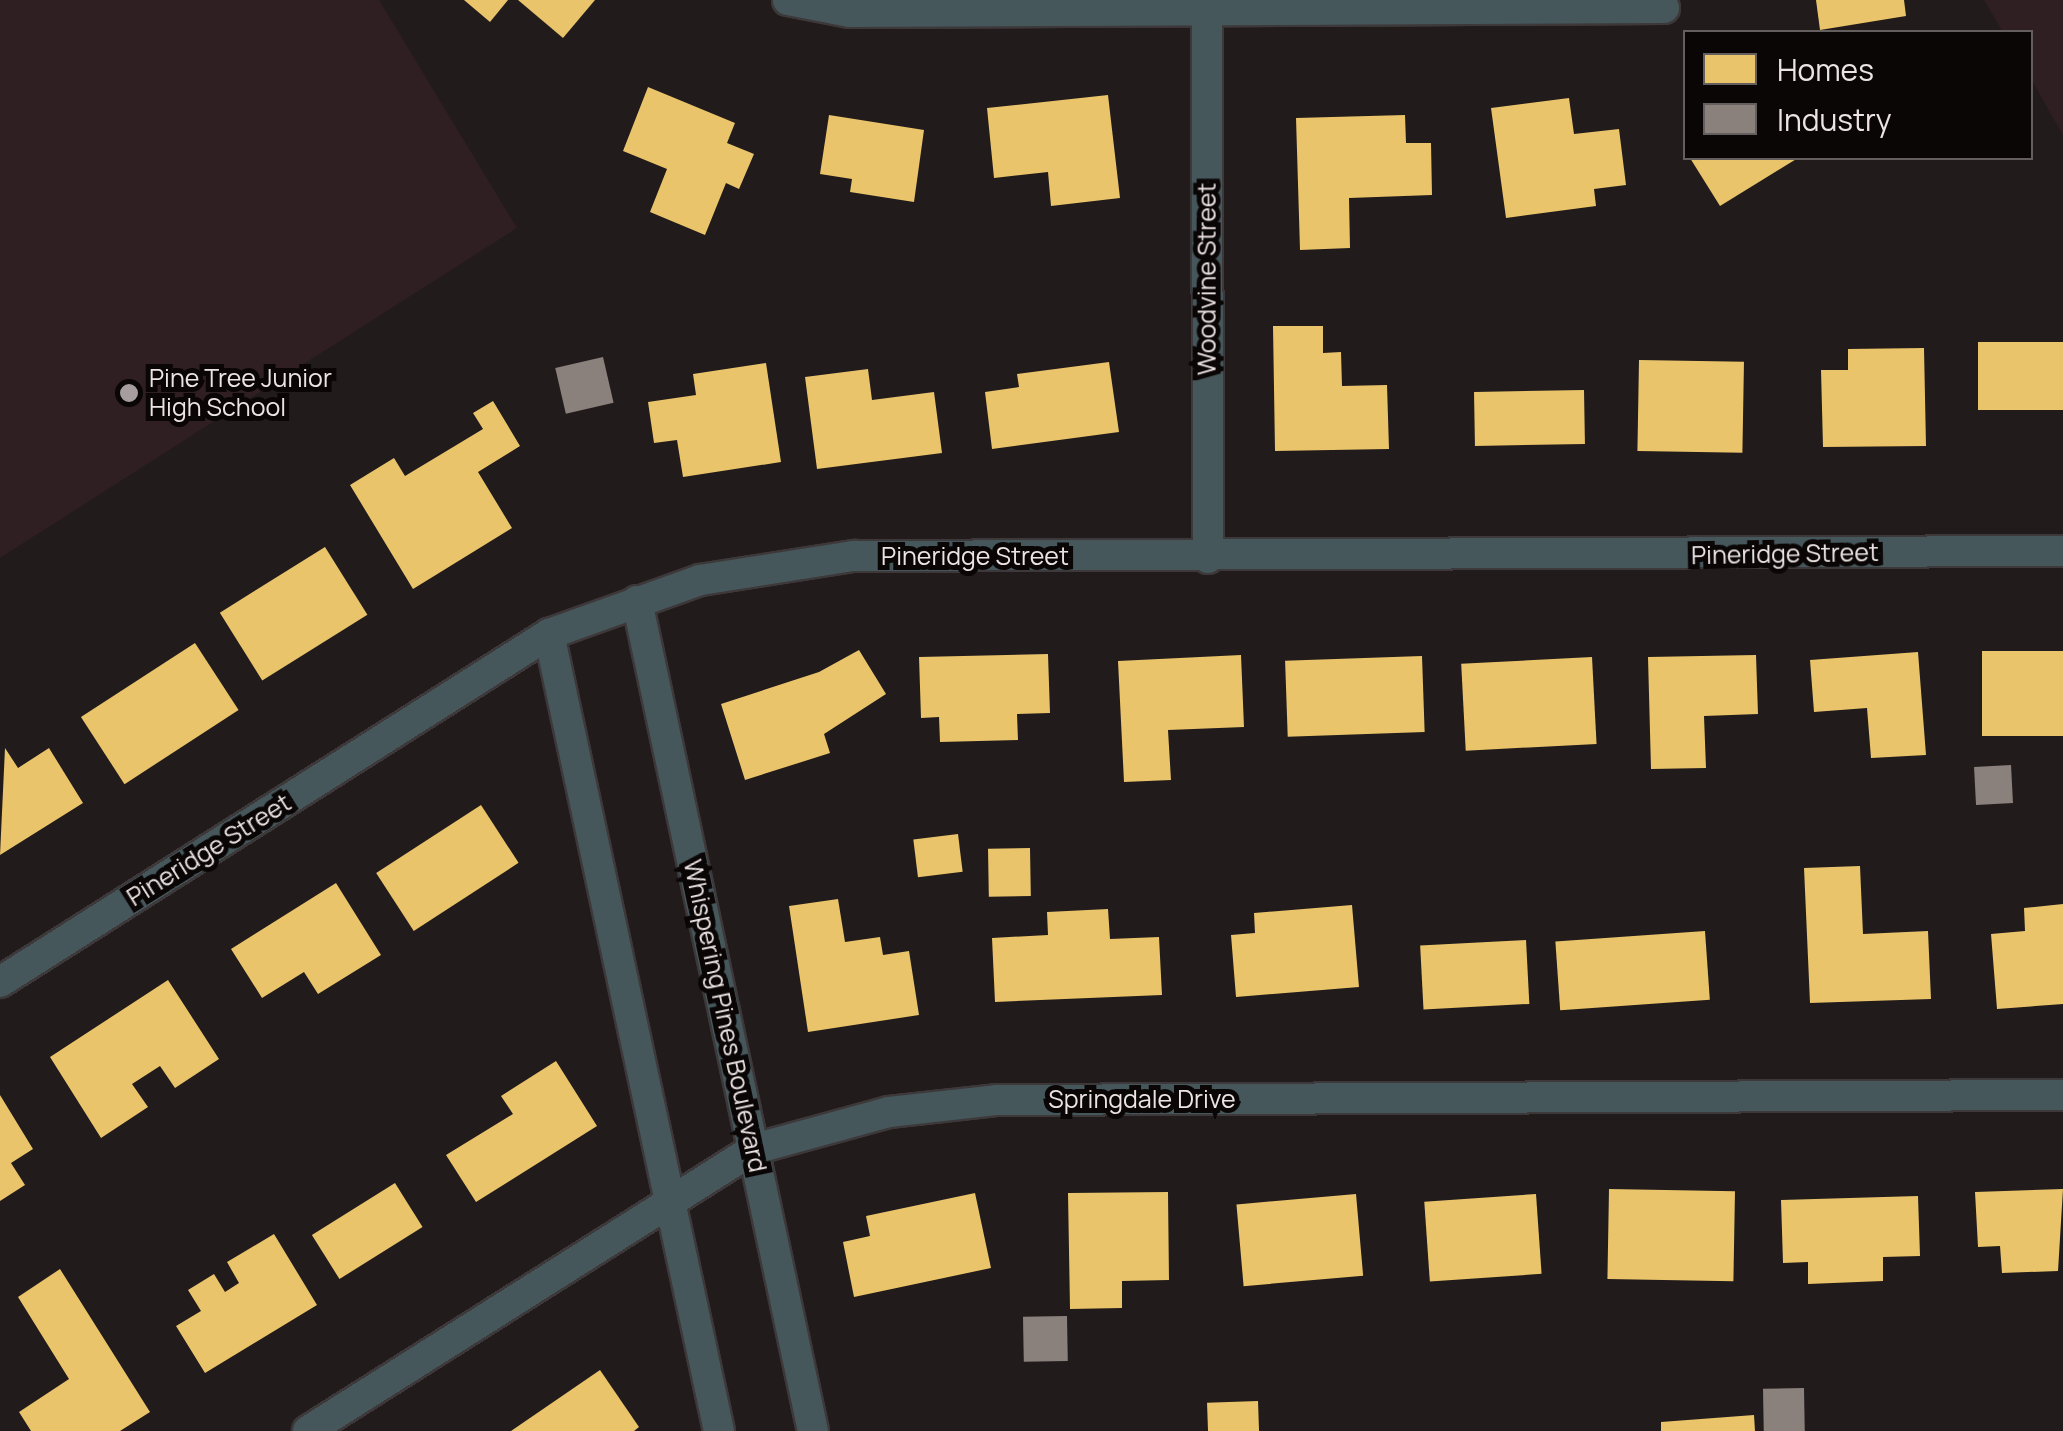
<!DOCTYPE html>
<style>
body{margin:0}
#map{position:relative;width:2063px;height:1431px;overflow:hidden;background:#221b1c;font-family:Manrope,sans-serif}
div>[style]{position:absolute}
.built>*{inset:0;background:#2f1e22}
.homes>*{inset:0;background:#e9c46a;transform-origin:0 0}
.industry>*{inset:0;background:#8a817c;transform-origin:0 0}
.roads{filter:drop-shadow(2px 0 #3d3839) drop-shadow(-2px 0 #3d3839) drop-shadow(0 2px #3d3839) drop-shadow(0 -2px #3d3839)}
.street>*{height:30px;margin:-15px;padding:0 15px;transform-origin:15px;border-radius:15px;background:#46575c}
.dots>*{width:28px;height:28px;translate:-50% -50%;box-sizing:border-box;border:5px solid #0a0606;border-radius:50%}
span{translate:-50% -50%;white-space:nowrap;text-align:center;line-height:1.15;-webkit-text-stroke:10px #0a0606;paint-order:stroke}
.street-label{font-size:25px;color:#ece3e4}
.poi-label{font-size:25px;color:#ece3e4}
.left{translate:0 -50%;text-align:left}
.legend{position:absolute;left:1683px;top:30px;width:350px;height:130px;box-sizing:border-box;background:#0a0606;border:2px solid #645e5f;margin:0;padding:12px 18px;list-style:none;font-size:30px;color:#ece3e4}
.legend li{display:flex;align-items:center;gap:20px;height:50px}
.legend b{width:50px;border:2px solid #645e5f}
</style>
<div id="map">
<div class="built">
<div style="clip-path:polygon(0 0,379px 0,517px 228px,0 558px)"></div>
<div style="clip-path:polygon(1984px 0,2063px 0,2063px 135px,2031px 79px,2030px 32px,2003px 32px)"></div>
</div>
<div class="homes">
<div style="clip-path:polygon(464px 0,508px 0,490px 22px)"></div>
<div style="clip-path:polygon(518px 0,595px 0,563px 38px)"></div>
<div style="clip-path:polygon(1816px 0,1904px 0,1906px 16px,1820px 30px)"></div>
<div style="clip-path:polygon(648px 87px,735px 123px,727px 143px,754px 154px,739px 189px,726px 183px,705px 235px,650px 212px,667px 169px,623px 151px)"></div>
<div style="clip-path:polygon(1108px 95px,1120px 198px,1051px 206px,1048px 172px,994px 178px,987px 108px)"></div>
<div style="clip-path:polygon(1569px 98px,1574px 134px,1619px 129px,1626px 185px,1594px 189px,1596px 206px,1506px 218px,1491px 108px)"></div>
<div style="clip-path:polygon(829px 115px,924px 130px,914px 202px,850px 192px,852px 179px,820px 174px)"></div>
<div style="clip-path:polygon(1405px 115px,1406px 143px,1431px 143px,1432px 195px,1349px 198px,1350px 248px,1300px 250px,1296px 118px)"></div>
<div style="clip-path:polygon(1690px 158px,1798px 158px,1720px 206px)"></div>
<div style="clip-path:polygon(1273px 326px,1323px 326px,1323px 353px,1341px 352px,1342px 386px,1387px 385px,1389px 449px,1275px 451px)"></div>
<div style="left:2063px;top:342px;width:68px;height:85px;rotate:90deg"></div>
<div style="clip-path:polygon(1924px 348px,1926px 446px,1823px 447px,1821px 370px,1848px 370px,1848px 349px)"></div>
<div style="left:1639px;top:360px;width:105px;height:91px;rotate:1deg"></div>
<div style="clip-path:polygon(1109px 362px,1119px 432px,992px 449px,985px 392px,1019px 387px,1017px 374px)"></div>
<div style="clip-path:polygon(766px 363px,781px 462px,683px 477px,677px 440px,654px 443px,648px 402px,696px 395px,693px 374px)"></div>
<div style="clip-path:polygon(868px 369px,872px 400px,934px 392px,942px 453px,817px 469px,805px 377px)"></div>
<div style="left:1584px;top:390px;width:54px;height:110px;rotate:89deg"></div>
<div style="clip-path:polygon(493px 401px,520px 446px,478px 472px,512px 528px,413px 589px,350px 485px,394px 458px,405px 476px,483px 429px,473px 413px)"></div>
<div style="left:325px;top:547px;width:80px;height:124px;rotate:58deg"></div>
<div style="left:195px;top:643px;width:80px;height:136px;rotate:57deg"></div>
<div style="clip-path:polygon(859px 650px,886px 694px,824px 734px,830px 753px,745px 780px,721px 704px,819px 672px)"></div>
<div style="left:2063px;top:651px;width:85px;height:81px;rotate:90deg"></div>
<div style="clip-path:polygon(1918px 652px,1926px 755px,1871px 758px,1867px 708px,1814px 712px,1810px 660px)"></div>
<div style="clip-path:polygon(1048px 654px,1050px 713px,1017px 714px,1018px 740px,940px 742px,939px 717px,921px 718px,919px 657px)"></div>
<div style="clip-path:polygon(1241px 655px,1244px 727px,1168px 730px,1171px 780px,1124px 782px,1118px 661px)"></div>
<div style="clip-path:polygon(1756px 655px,1758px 714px,1704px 716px,1706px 768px,1651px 769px,1648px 657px)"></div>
<div style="left:1422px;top:656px;width:76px;height:137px;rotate:88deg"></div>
<div style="left:1592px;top:657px;width:87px;height:131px;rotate:87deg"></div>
<div style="clip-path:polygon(5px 748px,18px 768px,49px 748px,83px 803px,0 855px)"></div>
<div style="left:481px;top:805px;width:69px;height:125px;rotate:57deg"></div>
<div style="left:958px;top:834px;width:38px;height:45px;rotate:83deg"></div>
<div style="left:1030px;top:848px;width:48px;height:42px;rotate:89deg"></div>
<div style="clip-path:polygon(1860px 866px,1863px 934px,1928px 931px,1931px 999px,1810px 1003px,1804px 868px)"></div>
<div style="clip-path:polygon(336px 883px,381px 955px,318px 994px,304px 972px,262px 998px,231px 949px)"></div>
<div style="clip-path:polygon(838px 899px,845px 942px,880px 937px,883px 955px,909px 951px,919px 1015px,808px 1032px,789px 906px)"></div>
<div style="clip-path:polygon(2063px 904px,2063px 1004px,1997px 1009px,1991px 934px,2025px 931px,2024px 908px)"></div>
<div style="clip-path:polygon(1352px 905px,1359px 987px,1236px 997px,1231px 935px,1255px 933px,1254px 913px)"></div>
<div style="clip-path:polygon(1108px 909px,1110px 939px,1159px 937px,1162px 995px,995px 1002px,992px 938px,1048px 935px,1047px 912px)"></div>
<div style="left:1705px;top:931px;width:69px;height:150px;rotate:86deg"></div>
<div style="left:1526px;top:940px;width:64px;height:106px;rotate:87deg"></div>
<div style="clip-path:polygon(168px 980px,219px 1059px,175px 1088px,160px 1066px,132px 1084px,148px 1107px,101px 1138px,50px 1057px)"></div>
<div style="clip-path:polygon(556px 1061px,597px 1126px,476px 1202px,446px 1155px,513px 1114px,501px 1096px)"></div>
<div style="clip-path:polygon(0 1095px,33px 1149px,11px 1163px,25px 1185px,0 1201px)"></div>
<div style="left:395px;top:1183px;width:52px;height:98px;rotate:58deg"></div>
<div style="left:1609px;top:1189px;width:126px;height:90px;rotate:1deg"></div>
<div style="clip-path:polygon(2063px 1189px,2058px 1271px,2002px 1273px,2000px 1246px,1978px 1247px,1975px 1192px)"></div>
<div style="clip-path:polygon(1168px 1192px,1169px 1280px,1122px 1281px,1122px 1308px,1070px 1309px,1068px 1193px)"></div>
<div style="clip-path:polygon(975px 1193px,991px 1268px,854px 1297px,843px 1242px,870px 1236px,866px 1216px)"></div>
<div style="left:1356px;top:1194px;width:82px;height:120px;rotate:85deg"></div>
<div style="left:1536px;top:1194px;width:80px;height:112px;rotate:86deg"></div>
<div style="clip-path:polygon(1918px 1196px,1920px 1256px,1883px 1257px,1883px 1281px,1808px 1284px,1808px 1262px,1783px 1263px,1781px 1200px)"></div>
<div style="clip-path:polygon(274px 1234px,317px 1305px,205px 1373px,176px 1326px,201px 1311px,188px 1290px,214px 1274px,225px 1292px,239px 1283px,227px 1262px)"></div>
<div style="clip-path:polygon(60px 1269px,150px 1412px,120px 1431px,31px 1431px,19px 1412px,69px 1379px,18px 1297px)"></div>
<div style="clip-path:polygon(600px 1370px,639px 1427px,634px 1431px,511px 1431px)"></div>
<div style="left:1258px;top:1401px;width:30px;height:51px;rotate:88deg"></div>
<div style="clip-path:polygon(1754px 1415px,1755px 1431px,1661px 1431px,1661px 1422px)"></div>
</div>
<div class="industry">
<div style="left:603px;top:357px;width:47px;height:49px;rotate:77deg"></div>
<div style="left:2011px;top:765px;width:38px;height:37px;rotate:87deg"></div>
<div style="left:1067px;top:1316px;width:45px;height:44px;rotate:89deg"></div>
<div style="left:1804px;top:1388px;width:43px;height:41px;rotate:89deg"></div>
</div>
<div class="roads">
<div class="street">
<div style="left:788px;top:0;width:63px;rotate:11deg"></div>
<div style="left:850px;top:12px;width:814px;rotate:-0.28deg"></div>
<div style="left:1207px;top:0;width:558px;rotate:89.9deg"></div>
<div style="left:637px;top:601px;width:848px;rotate:78.03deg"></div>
<div style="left:549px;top:634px;width:815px;rotate:77.96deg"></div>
<div style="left:0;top:982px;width:650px;rotate:-32.37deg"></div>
<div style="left:549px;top:634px;width:160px;rotate:-19.7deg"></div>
<div style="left:700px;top:580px;width:156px;rotate:-8.9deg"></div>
<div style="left:854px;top:556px;width:1209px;rotate:-0.24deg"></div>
<div style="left:308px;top:1431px;width:528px;rotate:-32.3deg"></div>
<div style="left:754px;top:1149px;width:140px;rotate:-15.3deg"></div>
<div style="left:889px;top:1112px;width:110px;rotate:-6.3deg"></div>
<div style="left:998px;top:1100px;width:1065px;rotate:-0.27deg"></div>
</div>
</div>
<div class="dots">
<div style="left:129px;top:393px;background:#a59d9e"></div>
</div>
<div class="street-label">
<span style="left:1207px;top:279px;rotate:-90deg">Woodvine Street</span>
<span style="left:1785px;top:554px;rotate:-1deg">Pineridge Street</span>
<span style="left:975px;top:556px">Pineridge Street</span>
<span style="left:209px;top:850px;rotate:-32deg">Pineridge Street</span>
<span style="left:725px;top:1016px;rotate:78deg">Whispering Pines Boulevard</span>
<span style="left:1142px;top:1099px">Springdale Drive</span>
</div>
<div class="poi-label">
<span class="left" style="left:149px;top:393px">Pine Tree Junior<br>High School</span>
</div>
<ul class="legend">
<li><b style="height:28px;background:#e9c46a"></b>Homes</li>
<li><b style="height:28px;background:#8a817c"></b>Industry</li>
</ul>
</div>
